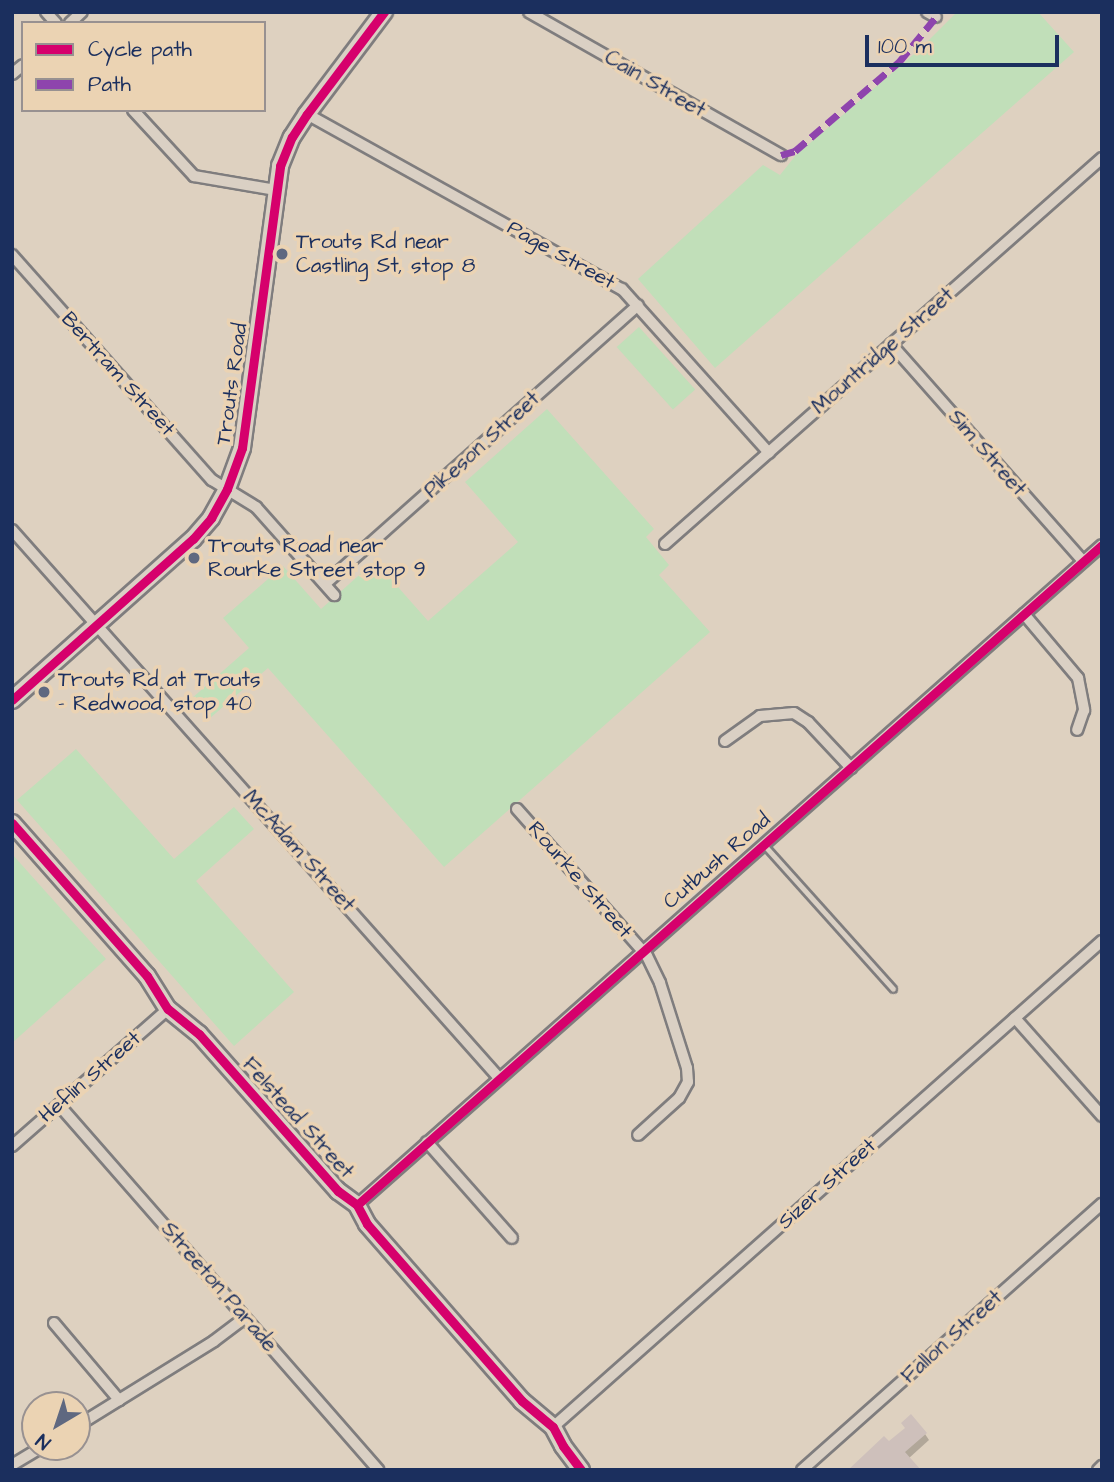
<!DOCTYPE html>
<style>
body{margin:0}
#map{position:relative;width:1114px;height:1482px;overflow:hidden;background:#ded1c0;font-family:"Architects Daughter",sans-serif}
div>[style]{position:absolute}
.green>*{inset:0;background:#c1dfb9;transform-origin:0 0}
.shadow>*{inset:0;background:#0003}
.building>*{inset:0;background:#cec0bb}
.roads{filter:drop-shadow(2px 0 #7f7d7e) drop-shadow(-2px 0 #7f7d7e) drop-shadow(0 2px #7f7d7e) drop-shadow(0 -2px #7f7d7e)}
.lane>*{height:5px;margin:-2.5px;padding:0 2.5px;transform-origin:2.5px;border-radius:2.5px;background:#dad0c4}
.street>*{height:10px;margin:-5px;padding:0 5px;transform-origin:5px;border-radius:5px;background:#dad0c4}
.secondary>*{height:16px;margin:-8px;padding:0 8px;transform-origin:8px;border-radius:8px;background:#dad0c4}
.quiet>*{height:7px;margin-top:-3.5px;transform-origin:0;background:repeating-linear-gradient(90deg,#8e44ad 0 14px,transparent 0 21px)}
.cycleway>*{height:9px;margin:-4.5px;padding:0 4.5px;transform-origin:4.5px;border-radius:4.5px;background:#d6006c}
.dots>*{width:19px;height:19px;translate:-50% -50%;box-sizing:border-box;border:4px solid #ebd3b3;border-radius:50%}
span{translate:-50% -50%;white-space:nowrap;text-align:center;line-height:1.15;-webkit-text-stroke:7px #ebd3b3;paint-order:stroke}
.street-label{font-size:21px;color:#1b2f5e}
.poi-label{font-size:21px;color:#1b2f5e}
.left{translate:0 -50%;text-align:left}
.frame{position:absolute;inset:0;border:14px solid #1b2f5e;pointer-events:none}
.legend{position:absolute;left:21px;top:21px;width:245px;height:91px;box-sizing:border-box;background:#ebd3b3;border:2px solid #989191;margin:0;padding:9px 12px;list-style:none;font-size:21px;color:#1b2f5e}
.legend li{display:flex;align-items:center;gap:14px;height:35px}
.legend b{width:35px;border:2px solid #989191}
.north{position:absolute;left:21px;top:1391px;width:70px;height:70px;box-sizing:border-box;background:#ebd3b3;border:2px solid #989191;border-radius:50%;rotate:219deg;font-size:19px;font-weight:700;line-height:28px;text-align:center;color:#1b2f5e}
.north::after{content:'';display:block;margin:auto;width:24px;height:32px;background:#5f6880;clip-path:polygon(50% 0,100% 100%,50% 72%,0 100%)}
.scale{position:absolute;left:865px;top:35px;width:194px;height:32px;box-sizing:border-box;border:4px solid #1b2f5e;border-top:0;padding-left:9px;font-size:21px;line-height:24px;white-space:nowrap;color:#1b2f5e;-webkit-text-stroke:5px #ebd3b3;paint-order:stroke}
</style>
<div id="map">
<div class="green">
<div style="clip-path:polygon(957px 12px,1038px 12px,1074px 52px,715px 368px,638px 279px,763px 165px,780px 175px,796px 155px,920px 49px)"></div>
<div style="left:639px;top:327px;width:84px;height:30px;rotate:48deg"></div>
<div style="clip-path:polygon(547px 409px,654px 529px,646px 537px,669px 565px,659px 575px,710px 632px,444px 867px,268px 668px,209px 719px,191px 699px,249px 648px,223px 618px,283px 566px,321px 609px,375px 561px,428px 621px,518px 542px,465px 482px)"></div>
<div style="clip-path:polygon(76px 749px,174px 859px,234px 807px,254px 829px,196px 881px,294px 992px,234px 1046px,17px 800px)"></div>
<div style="clip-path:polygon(12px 854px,106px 959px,12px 1043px)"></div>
</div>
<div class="shadow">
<div style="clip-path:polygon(925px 1434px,929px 1440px,908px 1459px,889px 1444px)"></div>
</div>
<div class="building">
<div style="clip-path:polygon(911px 1414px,927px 1433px,905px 1452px,921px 1470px,848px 1470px,884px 1436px,889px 1441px,905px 1428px,901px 1423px)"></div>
</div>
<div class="roads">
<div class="lane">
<div style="left:764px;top:845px;width:193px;rotate:48.1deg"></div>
</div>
<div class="street">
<div style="left:46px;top:12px;width:15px;rotate:48deg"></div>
<div style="left:529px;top:12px;width:290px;rotate:29.6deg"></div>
<div style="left:927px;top:12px;width:10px;rotate:29deg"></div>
<div style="left:70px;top:23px;width:16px;rotate:-43deg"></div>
<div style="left:12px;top:74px;width:14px;rotate:-39deg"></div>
<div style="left:133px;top:110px;width:90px;rotate:47.3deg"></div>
<div style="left:194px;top:176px;width:83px;rotate:9.7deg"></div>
<div style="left:307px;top:114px;width:360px;rotate:29.1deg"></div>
<div style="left:622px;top:289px;width:220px;rotate:48.1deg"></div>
<div style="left:12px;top:255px;width:301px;rotate:48.4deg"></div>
<div style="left:212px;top:480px;width:52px;rotate:31.5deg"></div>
<div style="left:256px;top:507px;width:118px;rotate:48.4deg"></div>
<div style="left:891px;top:344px;width:290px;rotate:48.5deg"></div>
<div style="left:12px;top:530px;width:733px;rotate:48.37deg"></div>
<div style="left:665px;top:544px;width:583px;rotate:-41.45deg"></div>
<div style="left:325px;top:584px;width:419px;rotate:-41.7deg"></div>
<div style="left:1024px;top:614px;width:84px;rotate:49.8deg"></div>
<div style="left:1078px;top:678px;width:33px;rotate:79deg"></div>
<div style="left:1084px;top:710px;width:21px;rotate:109deg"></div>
<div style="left:725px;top:741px;width:43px;rotate:-35.5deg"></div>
<div style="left:760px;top:716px;width:34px;rotate:-5deg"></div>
<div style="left:794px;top:713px;width:17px;rotate:33deg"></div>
<div style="left:808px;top:722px;width:63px;rotate:46.9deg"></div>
<div style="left:517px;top:809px;width:196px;rotate:48.5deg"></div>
<div style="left:647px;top:956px;width:30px;rotate:64deg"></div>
<div style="left:660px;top:983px;width:89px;rotate:72.4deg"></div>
<div style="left:687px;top:1068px;width:14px;rotate:86deg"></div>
<div style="left:688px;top:1082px;width:18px;rotate:119deg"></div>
<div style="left:679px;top:1098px;width:55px;rotate:137.9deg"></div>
<div style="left:1015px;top:1018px;width:131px;rotate:48.4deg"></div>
<div style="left:59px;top:1105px;width:485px;rotate:48.8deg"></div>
<div style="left:427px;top:1142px;width:128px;rotate:48.5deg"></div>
<div style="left:12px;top:1146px;width:208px;rotate:-41.3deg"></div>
<div style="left:357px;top:1205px;width:995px;rotate:-41.54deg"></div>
<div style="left:54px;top:1323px;width:101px;rotate:49.8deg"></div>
<div style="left:77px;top:1426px;width:161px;rotate:-31.8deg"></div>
<div style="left:214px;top:1341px;width:39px;rotate:-37deg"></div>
<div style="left:553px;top:1427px;width:733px;rotate:-41.52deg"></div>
<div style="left:12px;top:1465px;width:35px;rotate:-31deg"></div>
<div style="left:802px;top:1470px;width:401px;rotate:-41.6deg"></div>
<div style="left:1098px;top:1470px;width:6px;rotate:-45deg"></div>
</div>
<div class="secondary">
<div style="left:12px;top:700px;width:242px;rotate:-41.7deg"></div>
<div style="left:193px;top:539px;width:28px;rotate:-49deg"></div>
<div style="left:211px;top:518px;width:33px;rotate:-61deg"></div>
<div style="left:227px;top:489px;width:44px;rotate:-69.9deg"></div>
<div style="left:242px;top:448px;width:285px;rotate:-82.3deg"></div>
<div style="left:280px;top:166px;width:31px;rotate:-68deg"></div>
<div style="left:292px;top:137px;width:27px;rotate:-57deg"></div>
<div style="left:307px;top:114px;width:128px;rotate:-53deg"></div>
<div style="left:12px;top:823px;width:204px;rotate:48.6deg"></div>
<div style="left:147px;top:976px;width:39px;rotate:58deg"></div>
<div style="left:168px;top:1009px;width:40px;rotate:39deg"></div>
<div style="left:199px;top:1034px;width:210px;rotate:48.5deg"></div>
<div style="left:338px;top:1191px;width:24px;rotate:36deg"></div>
<div style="left:357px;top:1205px;width:21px;rotate:62deg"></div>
<div style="left:367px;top:1224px;width:235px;rotate:48.8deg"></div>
<div style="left:522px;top:1401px;width:40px;rotate:40deg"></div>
<div style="left:553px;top:1427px;width:21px;rotate:62deg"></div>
<div style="left:563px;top:1446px;width:30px;rotate:53deg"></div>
</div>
</div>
<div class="quiet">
<div style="left:781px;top:155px;width:15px;rotate:-16deg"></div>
<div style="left:795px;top:151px;width:137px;rotate:-40.6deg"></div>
<div style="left:899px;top:62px;width:58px;rotate:-50.6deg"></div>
</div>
<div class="cycleway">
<div style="left:12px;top:700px;width:242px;rotate:-41.7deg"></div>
<div style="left:193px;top:539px;width:28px;rotate:-49deg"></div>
<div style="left:211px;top:518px;width:33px;rotate:-61deg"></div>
<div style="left:227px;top:489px;width:44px;rotate:-69.9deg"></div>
<div style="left:242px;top:448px;width:285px;rotate:-82.3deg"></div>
<div style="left:280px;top:166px;width:31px;rotate:-68deg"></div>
<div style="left:292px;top:137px;width:27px;rotate:-57deg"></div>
<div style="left:307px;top:114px;width:128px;rotate:-53deg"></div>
<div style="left:12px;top:823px;width:204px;rotate:48.6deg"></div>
<div style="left:147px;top:976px;width:39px;rotate:58deg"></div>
<div style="left:168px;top:1009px;width:40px;rotate:39deg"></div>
<div style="left:199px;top:1034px;width:210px;rotate:48.5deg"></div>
<div style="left:338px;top:1191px;width:24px;rotate:36deg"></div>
<div style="left:357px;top:1205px;width:21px;rotate:62deg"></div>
<div style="left:367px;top:1224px;width:235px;rotate:48.8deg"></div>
<div style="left:522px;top:1401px;width:40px;rotate:40deg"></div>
<div style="left:553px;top:1427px;width:21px;rotate:62deg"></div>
<div style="left:563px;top:1446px;width:30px;rotate:53deg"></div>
<div style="left:357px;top:1205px;width:995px;rotate:-41.54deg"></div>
</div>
<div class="dots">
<div style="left:282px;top:254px;background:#5f6880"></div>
<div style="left:194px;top:558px;background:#5f6880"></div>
<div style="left:44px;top:692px;background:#5f6880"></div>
</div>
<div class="street-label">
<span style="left:655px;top:84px;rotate:30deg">Cain Street</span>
<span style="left:561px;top:255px;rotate:29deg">Page Street</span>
<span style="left:883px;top:351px;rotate:-41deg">Mountridge Street</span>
<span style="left:118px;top:374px;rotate:48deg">Bertram Street</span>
<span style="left:232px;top:384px;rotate:-82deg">Trouts Road</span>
<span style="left:482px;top:445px;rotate:-42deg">Pikeson Street</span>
<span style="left:987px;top:453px;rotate:49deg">Sim Street</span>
<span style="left:299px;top:851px;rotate:48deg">McAdam Street</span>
<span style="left:717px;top:861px;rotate:-41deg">Cutbush Road</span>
<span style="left:580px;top:880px;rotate:49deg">Rourke Street</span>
<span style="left:90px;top:1077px;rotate:-41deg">Heflin Street</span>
<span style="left:298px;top:1118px;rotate:48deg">Felstead Street</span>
<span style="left:827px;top:1184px;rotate:-42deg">Sizer Street</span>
<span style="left:219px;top:1287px;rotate:49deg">Streeton Parade</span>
<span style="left:952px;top:1337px;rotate:-42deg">Fallon Street</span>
</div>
<div class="poi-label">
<span class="left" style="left:296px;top:254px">Trouts Rd near<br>Castling St, stop 8</span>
<span class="left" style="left:208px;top:558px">Trouts Road near<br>Rourke Street stop 9</span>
<span class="left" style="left:58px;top:692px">Trouts Rd at Trouts<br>- Redwood, stop 40</span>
</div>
<div class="frame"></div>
<ul class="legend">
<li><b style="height:9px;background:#d6006c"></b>Cycle path</li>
<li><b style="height:9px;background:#8e44ad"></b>Path</li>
</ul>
<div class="north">N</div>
<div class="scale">100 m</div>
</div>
